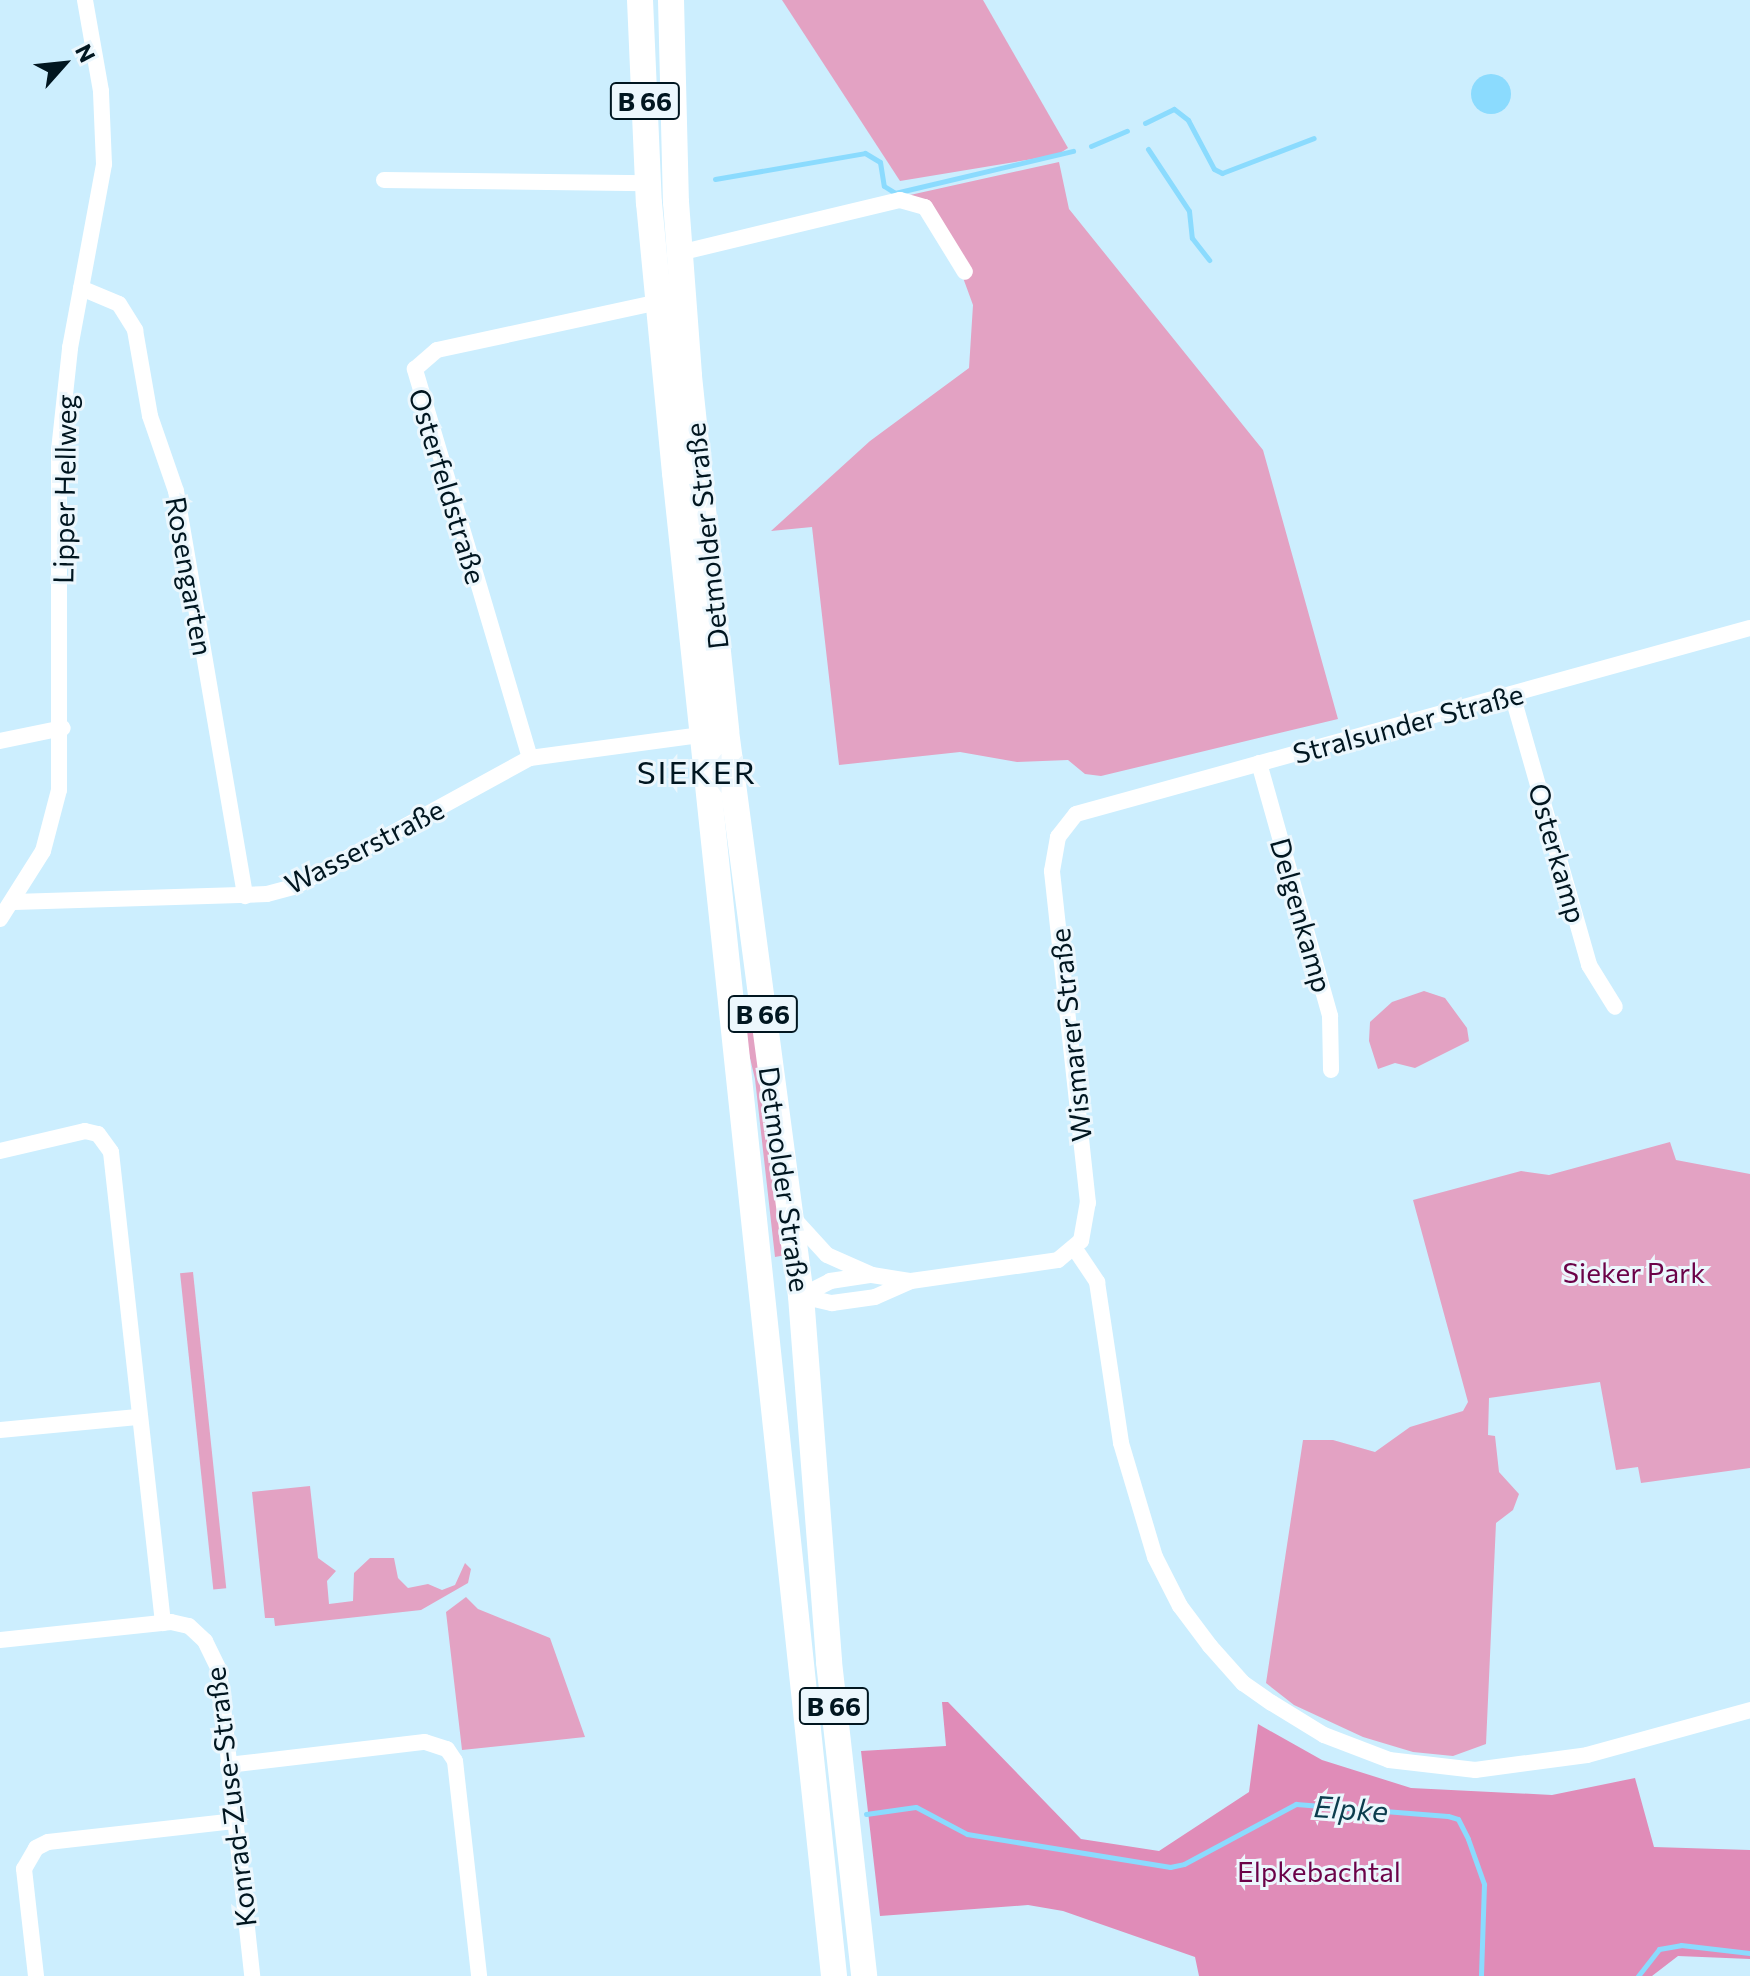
<!DOCTYPE html>
<meta charset="utf-8">
<style>
body{margin:0}
#map{position:relative;width:1750px;height:1976px;overflow:hidden;background:#cceefe;font-family:Commissioner,sans-serif}
div>[style]{position:absolute}
.green>*{inset:0;background:#e3a2c3;transform-origin:0 0}
.forest>*{inset:0;background:#e08cb8}
.water>*{inset:0;background:#8bdbfe}
.round{border-radius:50%}
.stream>*{height:5px;margin:-2.5px;padding:0 2.5px;transform-origin:2.5px;border-radius:2.5px;background:#8bdbfe}
.street>*{height:16px;margin:-8px;padding:0 8px;transform-origin:8px;border-radius:8px;background:#fff}
.primary>*{height:26px;margin:-13px;padding:0 13px;transform-origin:13px;border-radius:13px;background:#fff}
span{translate:-50% -50%;white-space:nowrap;text-align:center;line-height:1.15;-webkit-text-stroke:6px #ecf7fd;paint-order:stroke}
.shield-label span{padding:2px 6px;background:#ecf7fd;border:2px solid;border-radius:6px;-webkit-text-stroke-width:0}
.shield-label{font-size:26px;color:#011620;font-weight:700}
.street-label{font-size:28px;color:#011620}
.park-label{font-size:28px;color:#6b0248}
.water-label{font-size:30px;color:#0c3d4e;font-style:italic}
.quarter-label{font-size:32px;color:#011620;letter-spacing:2px}
.north{position:absolute;left:24px;top:24px;width:80px;height:80px;-webkit-text-stroke:6px #ecf7fd;paint-order:stroke;rotate:63deg;font-size:22px;font-weight:700;line-height:32px;text-align:center;color:#011620}
.north::after{content:'';display:block;margin:auto;width:28px;height:36px;background:#011620;clip-path:polygon(50% 0,100% 100%,50% 72%,0 100%)}
</style>
<div id="map">
<div class="green">
<div style="clip-path:polygon(782px 0,983px 0,1068px 148px,1057px 155px,900px 181px)"></div>
<div style="clip-path:polygon(1059px 162px,1069px 209px,1263px 450px,1338px 719px,1101px 776px,1085px 774px,1068px 760px,1017px 762px,960px 752px,839px 765px,812px 527px,771px 531px,870px 441px,969px 368px,973px 305px,962px 275px,910px 195px)"></div>
<div style="clip-path:polygon(1424px 991px,1445px 998px,1467px 1028px,1469px 1041px,1415px 1068px,1395px 1063px,1378px 1069px,1369px 1041px,1370px 1022px,1392px 1002px)"></div>
<div style="clip-path:polygon(750px 1008px,786px 1255px,775px 1257px,755px 1079px,740px 1016px)"></div>
<div style="clip-path:polygon(1670px 1142px,1676px 1160px,1750px 1174px,1750px 1468px,1641px 1483px,1638px 1467px,1616px 1470px,1600px 1382px,1489px 1398px,1488px 1435px,1495px 1436px,1499px 1472px,1519px 1494px,1513px 1510px,1496px 1523px,1486px 1744px,1453px 1756px,1413px 1752px,1363px 1737px,1294px 1705px,1266px 1683px,1303px 1440px,1333px 1440px,1375px 1452px,1410px 1427px,1463px 1411px,1468px 1402px,1413px 1200px,1521px 1171px,1549px 1175px)"></div>
<div style="left:193px;top:1272px;width:318px;height:13px;rotate:84deg"></div>
<div style="clip-path:polygon(310px 1486px,318px 1558px,336px 1571px,327px 1581px,329px 1604px,353px 1601px,354px 1573px,370px 1558px,394px 1558px,398px 1578px,408px 1588px,428px 1584px,442px 1590px,455px 1585px,465px 1563px,471px 1569px,468px 1583px,421px 1610px,275px 1626px,274px 1618px,265px 1618px,252px 1492px)"></div>
<div style="clip-path:polygon(466px 1597px,478px 1609px,550px 1638px,585px 1737px,462px 1750px,446px 1612px)"></div>
</div>
<div class="forest">
<div style="clip-path:polygon(942px 1702px,948px 1702px,1081px 1839px,1159px 1851px,1249px 1792px,1258px 1724px,1322px 1760px,1411px 1788px,1552px 1795px,1635px 1778px,1654px 1847px,1750px 1850px,1750px 1959px,1678px 1956px,1652px 1976px,1199px 1976px,1195px 1957px,1063px 1911px,1028px 1905px,880px 1916px,861px 1751px,946px 1746px)"></div>
</div>
<div class="water">
<div class="round" style="left:1471px;top:74px;width:40px;height:40px"></div>
</div>
<div class="stream">
<div style="left:1145px;top:123px;width:32px;rotate:-26deg"></div>
<div style="left:1174px;top:109px;width:18px;rotate:38deg"></div>
<div style="left:1188px;top:120px;width:55px;rotate:62deg"></div>
<div style="left:1214px;top:169px;width:9px;rotate:27deg"></div>
<div style="left:1222px;top:173px;width:98px;rotate:-20.8deg"></div>
<div style="left:1091px;top:146px;width:39px;rotate:-23deg"></div>
<div style="left:1148px;top:149px;width:74px;rotate:56.5deg"></div>
<div style="left:1189px;top:211px;width:27px;rotate:84deg"></div>
<div style="left:1192px;top:238px;width:28px;rotate:52deg"></div>
<div style="left:715px;top:179px;width:152px;rotate:-9.8deg"></div>
<div style="left:865px;top:153px;width:17px;rotate:31deg"></div>
<div style="left:880px;top:162px;width:24px;rotate:81deg"></div>
<div style="left:884px;top:186px;width:13px;rotate:32deg"></div>
<div style="left:895px;top:193px;width:183px;rotate:-13.3deg"></div>
<div style="left:866px;top:1814px;width:50px;rotate:-8deg"></div>
<div style="left:916px;top:1807px;width:58px;rotate:27.9deg"></div>
<div style="left:967px;top:1834px;width:206px;rotate:9.2deg"></div>
<div style="left:1170px;top:1867px;width:14px;rotate:-12deg"></div>
<div style="left:1184px;top:1864px;width:127px;rotate:-28.2deg"></div>
<div style="left:1296px;top:1804px;width:152px;rotate:4.5deg"></div>
<div style="left:1448px;top:1816px;width:10px;rotate:17deg"></div>
<div style="left:1458px;top:1819px;width:22px;rotate:63deg"></div>
<div style="left:1468px;top:1839px;width:48px;rotate:70.4deg"></div>
<div style="left:1484px;top:1884px;width:92px;rotate:91.9deg"></div>
<div style="left:1638px;top:1976px;width:34px;rotate:-52deg"></div>
<div style="left:1659px;top:1949px;width:22px;rotate:-10deg"></div>
<div style="left:1681px;top:1945px;width:69px;rotate:6.6deg"></div>
</div>
<div class="street">
<div style="left:384px;top:180px;width:264px;rotate:0.7deg"></div>
<div style="left:679px;top:253px;width:227px;rotate:-13.5deg"></div>
<div style="left:900px;top:200px;width:26px;rotate:16deg"></div>
<div style="left:925px;top:207px;width:76px;rotate:58.4deg"></div>
<div style="left:81px;top:288px;width:41px;rotate:22.8deg"></div>
<div style="left:119px;top:304px;width:31px;rotate:58deg"></div>
<div style="left:135px;top:330px;width:87px;rotate:80.1deg"></div>
<div style="left:150px;top:416px;width:79px;rotate:70.9deg"></div>
<div style="left:176px;top:491px;width:411px;rotate:80.3deg"></div>
<div style="left:1512px;top:694px;width:282px;rotate:74.1deg"></div>
<div style="left:1589px;top:965px;width:49px;rotate:58.2deg"></div>
<div style="left:0;top:741px;width:64px;rotate:-11.7deg"></div>
<div style="left:530px;top:758px;width:406px;rotate:-106.5deg"></div>
<div style="left:415px;top:369px;width:29px;rotate:-41deg"></div>
<div style="left:437px;top:350px;width:227px;rotate:-12.2deg"></div>
<div style="left:1259px;top:763px;width:263px;rotate:74.3deg"></div>
<div style="left:1330px;top:1016px;width:54px;rotate:88.9deg"></div>
<div style="left:14px;top:902px;width:253px;rotate:-1.8deg"></div>
<div style="left:267px;top:894px;width:30px;rotate:-15deg"></div>
<div style="left:296px;top:886px;width:267px;rotate:-28.7deg"></div>
<div style="left:530px;top:758px;width:173px;rotate:-7.7deg"></div>
<div style="left:0;top:919px;width:80px;rotate:-57.7deg"></div>
<div style="left:43px;top:851px;width:63px;rotate:-75.3deg"></div>
<div style="left:59px;top:790px;width:340px;rotate:-90deg"></div>
<div style="left:59px;top:450px;width:103px;rotate:-83.8deg"></div>
<div style="left:70px;top:348px;width:187px;rotate:-79.5deg"></div>
<div style="left:104px;top:164px;width:73px;rotate:-92.4deg"></div>
<div style="left:101px;top:91px;width:92px;rotate:-100deg"></div>
<div style="left:0;top:1151px;width:87px;rotate:-13.2deg"></div>
<div style="left:85px;top:1131px;width:13px;rotate:13deg"></div>
<div style="left:98px;top:1134px;width:22px;rotate:54deg"></div>
<div style="left:111px;top:1152px;width:474px;rotate:83.7deg"></div>
<div style="left:794px;top:1219px;width:49px;rotate:47.5deg"></div>
<div style="left:827px;top:1255px;width:49px;rotate:24deg"></div>
<div style="left:872px;top:1275px;width:38px;rotate:9deg"></div>
<div style="left:1075px;top:1249px;width:40px;rotate:56deg"></div>
<div style="left:1097px;top:1282px;width:163px;rotate:81.5deg"></div>
<div style="left:1121px;top:1443px;width:119px;rotate:73.4deg"></div>
<div style="left:1155px;top:1557px;width:55px;rotate:63deg"></div>
<div style="left:1180px;top:1606px;width:50px;rotate:53.1deg"></div>
<div style="left:1210px;top:1646px;width:50px;rotate:48.3deg"></div>
<div style="left:1243px;top:1683px;width:35px;rotate:35deg"></div>
<div style="left:1272px;top:1703px;width:61px;rotate:31.6deg"></div>
<div style="left:1324px;top:1735px;width:70px;rotate:21deg"></div>
<div style="left:1389px;top:1760px;width:87px;rotate:6.6deg"></div>
<div style="left:1475px;top:1770px;width:113px;rotate:-7.6deg"></div>
<div style="left:1587px;top:1755px;width:169px;rotate:-15.4deg"></div>
<div style="left:801px;top:1296px;width:32px;rotate:13deg"></div>
<div style="left:832px;top:1303px;width:43px;rotate:-7.9deg"></div>
<div style="left:875px;top:1297px;width:39px;rotate:-24deg"></div>
<div style="left:911px;top:1281px;width:148px;rotate:-8.1deg"></div>
<div style="left:1058px;top:1260px;width:30px;rotate:-40deg"></div>
<div style="left:1081px;top:1241px;width:39px;rotate:-80deg"></div>
<div style="left:1088px;top:1203px;width:334px;rotate:-96.2deg"></div>
<div style="left:1052px;top:871px;width:35px;rotate:-80deg"></div>
<div style="left:1058px;top:837px;width:29px;rotate:-52deg"></div>
<div style="left:1076px;top:814px;width:699px;rotate:-15.43deg"></div>
<div style="left:801px;top:1296px;width:33px;rotate:-27deg"></div>
<div style="left:830px;top:1281px;width:40px;rotate:-8.5deg"></div>
<div style="left:0;top:1430px;width:138px;rotate:-5.4deg"></div>
<div style="left:0;top:1640px;width:172px;rotate:-6deg"></div>
<div style="left:171px;top:1622px;width:18px;rotate:13deg"></div>
<div style="left:189px;top:1626px;width:22px;rotate:43deg"></div>
<div style="left:205px;top:1641px;width:32px;rotate:64deg"></div>
<div style="left:219px;top:1670px;width:308px;rotate:83.8deg"></div>
<div style="left:228px;top:1765px;width:198px;rotate:-6.7deg"></div>
<div style="left:425px;top:1742px;width:23px;rotate:18deg"></div>
<div style="left:447px;top:1749px;width:14px;rotate:56deg"></div>
<div style="left:455px;top:1761px;width:216px;rotate:83.6deg"></div>
<div style="left:36px;top:1976px;width:108px;rotate:-96.4deg"></div>
<div style="left:24px;top:1869px;width:24px;rotate:-60deg"></div>
<div style="left:36px;top:1848px;width:13px;rotate:-27deg"></div>
<div style="left:48px;top:1842px;width:187px;rotate:-6.4deg"></div>
</div>
<div class="primary">
<div style="left:640px;top:0;width:203px;rotate:87.5deg"></div>
<div style="left:649px;top:203px;width:271px;rotate:84.5deg"></div>
<div style="left:675px;top:473px;width:1511px;rotate:83.96deg"></div>
<div style="left:671px;top:0;width:202px;rotate:88.6deg"></div>
<div style="left:676px;top:202px;width:174px;rotate:85.7deg"></div>
<div style="left:689px;top:376px;width:357px;rotate:84deg"></div>
<div style="left:726px;top:731px;width:570px;rotate:82.44deg"></div>
<div style="left:801px;top:1296px;width:367px;rotate:85.6deg"></div>
<div style="left:829px;top:1662px;width:316px;rotate:83.6deg"></div>
</div>
<div class="shield-label">
<span style="left:645px;top:101px">B 66</span>
<span style="left:763px;top:1014px">B 66</span>
<span style="left:834px;top:1706px">B 66</span>
</div>
<div class="street-label">
<span style="left:448px;top:486px;rotate:73deg">Osterfeldstraße</span>
<span style="left:64px;top:489px;rotate:-89deg">Lipper Hellweg</span>
<span style="left:706px;top:536px;rotate:-96deg">Detmolder Straße</span>
<span style="left:190px;top:576px;rotate:80deg">Rosengarten</span>
<span style="left:1408px;top:723px;rotate:-15deg">Stralsunder Straße</span>
<span style="left:364px;top:846px;rotate:-27deg">Wasserstraße</span>
<span style="left:1558px;top:853px;rotate:74deg">Osterkamp</span>
<span style="left:1302px;top:915px;rotate:74deg">Delgenkamp</span>
<span style="left:1070px;top:1035px;rotate:-96deg">Wismarer Straße</span>
<span style="left:785px;top:1179px;rotate:82deg">Detmolder Straße</span>
<span style="left:230px;top:1797px;rotate:-97deg">Konrad-Zuse-Straße</span>
</div>
<div class="park-label">
<span style="left:1634px;top:1272px">Sieker Park</span>
<span style="left:1319px;top:1871px">Elpkebachtal</span>
</div>
<div class="water-label">
<span style="left:1351px;top:1808px;rotate:4deg">Elpke</span>
</div>
<div class="quarter-label">
<span style="left:697px;top:771px">SIEKER</span>
</div>
<div class="north">N</div>
</div>
